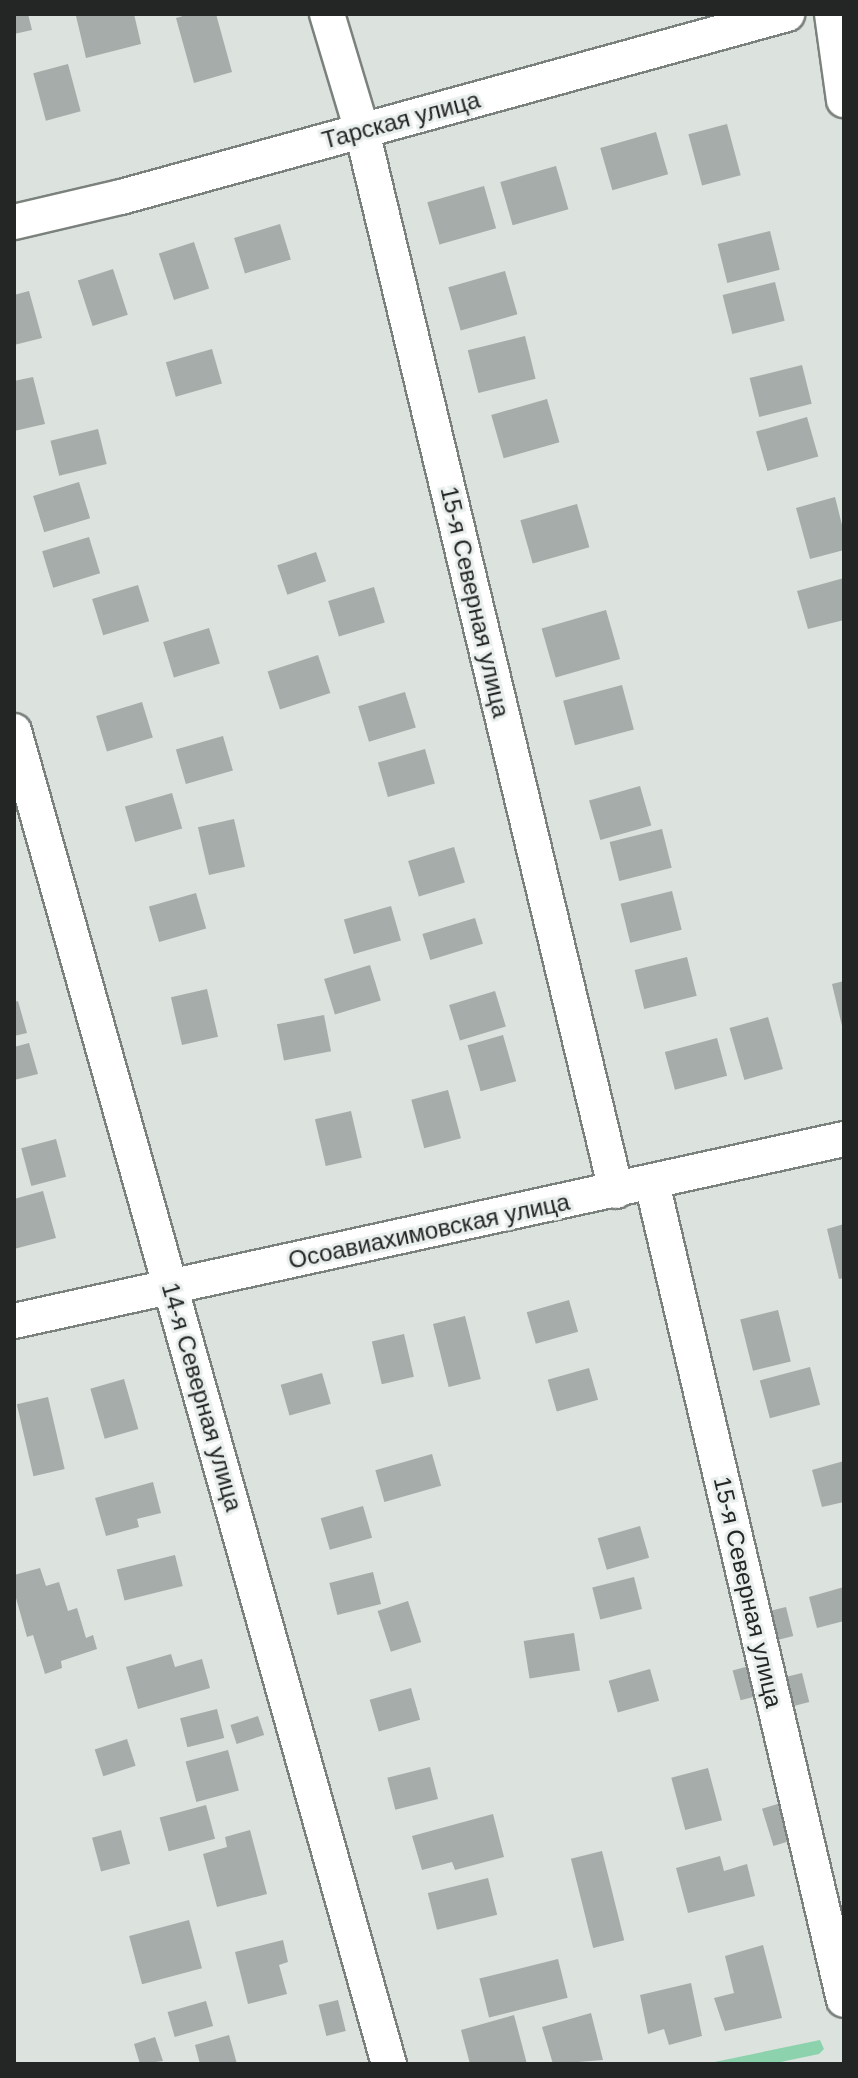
<!DOCTYPE html>
<meta charset="utf-8">
<style>
body{margin:0}
#map{position:relative;width:858px;height:2078px;overflow:hidden;background:#dce2de;font-family:Helvetica,sans-serif}
div>[style]{position:absolute}
.green>*{inset:0;background:#8cd3ad}
.building>*{inset:0;background:#a6aca9;transform-origin:0 0}
.roads{filter:drop-shadow(2px 0 #7b817d) drop-shadow(-2px 0 #7b817d) drop-shadow(0 2px #7b817d) drop-shadow(0 -2px #7b817d)}
.minor>*{height:34px;margin:-17px;padding:0 17px;transform-origin:17px;border-radius:17px;background:#fff}
span{translate:-50% -50%;white-space:nowrap;text-align:center;line-height:1.15;-webkit-text-stroke:6px #e9efec;paint-order:stroke}
.street-label{font-size:24px;color:#242625}
.frame{position:absolute;inset:0;border:16px solid #242625;pointer-events:none}
</style>
<div id="map">
<div class="green">
<div style="clip-path:polygon(820px 2040px,824px 2049px,819px 2054px,771px 2064px,705px 2064px)"></div>
</div>
<div class="building">
<div style="clip-path:polygon(14px 14px,28px 14px,32px 30px,14px 34px)"></div>
<div style="clip-path:polygon(85px 14px,134px 14px,141px 44px,86px 58px,76px 16px)"></div>
<div style="clip-path:polygon(190px 14px,216px 14px,232px 72px,194px 83px,176px 18px)"></div>
<div style="left:68px;top:64px;width:49px;height:36px;rotate:75deg"></div>
<div style="left:727px;top:124px;width:53px;height:40px;rotate:75deg"></div>
<div style="left:656px;top:132px;width:44px;height:58px;rotate:74deg"></div>
<div style="left:556px;top:166px;width:45px;height:58px;rotate:74deg"></div>
<div style="left:484px;top:186px;width:44px;height:59px;rotate:74deg"></div>
<div style="left:280px;top:224px;width:37px;height:48px;rotate:73deg"></div>
<div style="left:770px;top:231px;width:40px;height:54px;rotate:76deg"></div>
<div style="left:194px;top:242px;width:49px;height:37px;rotate:72deg"></div>
<div style="left:113px;top:269px;width:48px;height:37px;rotate:72deg"></div>
<div style="left:505px;top:271px;width:45px;height:59px;rotate:74deg"></div>
<div style="left:775px;top:282px;width:40px;height:54px;rotate:76deg"></div>
<div style="clip-path:polygon(29px 291px,42px 338px,14px 345px,14px 295px)"></div>
<div style="left:525px;top:336px;width:44px;height:59px;rotate:76deg"></div>
<div style="left:212px;top:349px;width:36px;height:48px;rotate:74deg"></div>
<div style="left:802px;top:365px;width:40px;height:54px;rotate:76deg"></div>
<div style="clip-path:polygon(33px 377px,45px 424px,14px 431px,14px 381px)"></div>
<div style="left:547px;top:399px;width:45px;height:58px;rotate:74deg"></div>
<div style="left:807px;top:417px;width:41px;height:53px;rotate:74deg"></div>
<div style="left:98px;top:429px;width:36px;height:49px;rotate:76deg"></div>
<div style="left:79px;top:482px;width:38px;height:48px;rotate:73deg"></div>
<div style="clip-path:polygon(835px 497px,844px 533px,844px 550px,810px 559px,796px 508px)"></div>
<div style="left:577px;top:504px;width:45px;height:59px;rotate:74deg"></div>
<div style="left:89px;top:537px;width:38px;height:49px;rotate:73deg"></div>
<div style="left:316px;top:552px;width:31px;height:41px;rotate:71deg"></div>
<div style="clip-path:polygon(844px 578px,844px 620px,808px 629px,797px 591px)"></div>
<div style="left:138px;top:585px;width:38px;height:48px;rotate:73deg"></div>
<div style="left:374px;top:587px;width:37px;height:48px;rotate:73deg"></div>
<div style="left:606px;top:610px;width:51px;height:67px;rotate:74deg"></div>
<div style="left:209px;top:628px;width:37px;height:48px;rotate:73deg"></div>
<div style="left:318px;top:655px;width:40px;height:53px;rotate:72deg"></div>
<div style="left:622px;top:685px;width:46px;height:61px;rotate:75deg"></div>
<div style="left:405px;top:692px;width:37px;height:49px;rotate:73deg"></div>
<div style="left:142px;top:702px;width:37px;height:48px;rotate:73deg"></div>
<div style="left:223px;top:736px;width:36px;height:49px;rotate:74deg"></div>
<div style="left:425px;top:749px;width:36px;height:49px;rotate:74deg"></div>
<div style="left:640px;top:786px;width:41px;height:53px;rotate:74deg"></div>
<div style="left:172px;top:793px;width:37px;height:49px;rotate:74deg"></div>
<div style="left:234px;top:819px;width:49px;height:37px;rotate:77deg"></div>
<div style="left:662px;top:829px;width:40px;height:54px;rotate:76deg"></div>
<div style="left:454px;top:847px;width:37px;height:48px;rotate:73deg"></div>
<div style="left:672px;top:891px;width:40px;height:53px;rotate:76deg"></div>
<div style="left:196px;top:893px;width:37px;height:49px;rotate:74deg"></div>
<div style="left:391px;top:906px;width:36px;height:49px;rotate:74deg"></div>
<div style="left:475px;top:918px;width:27px;height:55px;rotate:73deg"></div>
<div style="left:687px;top:957px;width:40px;height:54px;rotate:76deg"></div>
<div style="left:370px;top:965px;width:37px;height:48px;rotate:73deg"></div>
<div style="clip-path:polygon(844px 981px,844px 1030px,843px 1030px,832px 984px)"></div>
<div style="left:207px;top:989px;width:49px;height:37px;rotate:77deg"></div>
<div style="left:495px;top:991px;width:37px;height:48px;rotate:73deg"></div>
<div style="clip-path:polygon(18px 1001px,27px 1033px,14px 1036px,14px 1002px)"></div>
<div style="left:324px;top:1015px;width:37px;height:48px;rotate:79deg"></div>
<div style="left:768px;top:1017px;width:54px;height:40px;rotate:74deg"></div>
<div style="left:503px;top:1035px;width:48px;height:37px;rotate:74deg"></div>
<div style="left:717px;top:1038px;width:39px;height:54px;rotate:75deg"></div>
<div style="clip-path:polygon(29px 1043px,38px 1074px,14px 1080px,14px 1047px)"></div>
<div style="left:448px;top:1090px;width:50px;height:38px;rotate:75deg"></div>
<div style="left:351px;top:1111px;width:48px;height:37px;rotate:77deg"></div>
<div style="left:56px;top:1139px;width:39px;height:36px;rotate:75deg"></div>
<div style="clip-path:polygon(43px 1191px,56px 1238px,14px 1249px,14px 1199px)"></div>
<div style="clip-path:polygon(844px 1224px,844px 1278px,839px 1279px,827px 1229px)"></div>
<div style="left:569px;top:1300px;width:33px;height:44px;rotate:74deg"></div>
<div style="left:778px;top:1310px;width:53px;height:39px;rotate:76deg"></div>
<div style="left:465px;top:1316px;width:65px;height:33px;rotate:76deg"></div>
<div style="left:404px;top:1334px;width:44px;height:33px;rotate:77deg"></div>
<div style="left:810px;top:1367px;width:39px;height:52px;rotate:75deg"></div>
<div style="left:589px;top:1368px;width:33px;height:43px;rotate:74deg"></div>
<div style="left:322px;top:1373px;width:32px;height:43px;rotate:74deg"></div>
<div style="left:124px;top:1379px;width:52px;height:35px;rotate:74deg"></div>
<div style="left:48px;top:1397px;width:74px;height:32px;rotate:77deg"></div>
<div style="left:432px;top:1454px;width:33px;height:59px;rotate:74deg"></div>
<div style="clip-path:polygon(844px 1461px,844px 1502px,822px 1507px,812px 1470px)"></div>
<div style="clip-path:polygon(153px 1482px,161px 1513px,137px 1519px,139px 1527px,106px 1536px,95px 1498px)"></div>
<div style="left:363px;top:1506px;width:33px;height:44px;rotate:74deg"></div>
<div style="left:640px;top:1526px;width:33px;height:44px;rotate:74deg"></div>
<div style="left:175px;top:1555px;width:32px;height:60px;rotate:76deg"></div>
<div style="clip-path:polygon(40px 1568px,46px 1586px,59px 1582px,68px 1611px,77px 1608px,86px 1638px,93px 1635px,97px 1649px,61px 1661px,62px 1668px,45px 1674px,33px 1635px,27px 1637px,14px 1591px,14px 1575px)"></div>
<div style="left:373px;top:1572px;width:33px;height:45px;rotate:76deg"></div>
<div style="left:634px;top:1577px;width:33px;height:43px;rotate:76deg"></div>
<div style="clip-path:polygon(844px 1587px,844px 1621px,817px 1628px,809px 1597px)"></div>
<div style="left:408px;top:1601px;width:43px;height:32px;rotate:72deg"></div>
<div style="left:786px;top:1607px;width:30px;height:20px;rotate:76deg"></div>
<div style="left:574px;top:1633px;width:38px;height:51px;rotate:81deg"></div>
<div style="clip-path:polygon(171px 1654px,175px 1667px,202px 1659px,210px 1688px,138px 1709px,126px 1667px)"></div>
<div style="left:749px;top:1666px;width:31px;height:17px;rotate:75deg"></div>
<div style="left:650px;top:1669px;width:33px;height:43px;rotate:74deg"></div>
<div style="left:802px;top:1673px;width:30px;height:20px;rotate:76deg"></div>
<div style="left:411px;top:1688px;width:33px;height:43px;rotate:74deg"></div>
<div style="left:217px;top:1709px;width:30px;height:38px;rotate:76deg"></div>
<div style="left:258px;top:1716px;width:20px;height:29px;rotate:72deg"></div>
<div style="left:127px;top:1739px;width:28px;height:34px;rotate:72deg"></div>
<div style="left:228px;top:1750px;width:42px;height:44px;rotate:75deg"></div>
<div style="left:430px;top:1767px;width:33px;height:44px;rotate:76deg"></div>
<div style="left:708px;top:1768px;width:54px;height:38px;rotate:75deg"></div>
<div style="left:784px;top:1802px;width:39px;height:23px;rotate:73deg"></div>
<div style="left:206px;top:1805px;width:35px;height:48px;rotate:75deg"></div>
<div style="clip-path:polygon(493px 1814px,504px 1857px,455px 1870px,452px 1862px,422px 1870px,412px 1836px)"></div>
<div style="left:121px;top:1830px;width:35px;height:30px;rotate:75deg"></div>
<div style="clip-path:polygon(250px 1830px,267px 1894px,217px 1907px,203px 1854px,227px 1847px,225px 1837px)"></div>
<div style="left:602px;top:1851px;width:92px;height:32px;rotate:76deg"></div>
<div style="clip-path:polygon(720px 1856px,724px 1871px,747px 1864px,755px 1896px,688px 1913px,676px 1868px)"></div>
<div style="left:488px;top:1878px;width:38px;height:62px;rotate:76deg"></div>
<div style="left:189px;top:1920px;width:50px;height:62px;rotate:75deg"></div>
<div style="clip-path:polygon(283px 1940px,288px 1962px,279px 1965px,287px 1994px,248px 2004px,235px 1952px)"></div>
<div style="clip-path:polygon(763px 1945px,782px 2018px,725px 2031px,714px 1998px,734px 1993px,725px 1956px)"></div>
<div style="left:558px;top:1959px;width:40px;height:81px;rotate:76deg"></div>
<div style="clip-path:polygon(691px 1983px,702px 2036px,669px 2045px,664px 2029px,648px 2034px,640px 1995px)"></div>
<div style="left:338px;top:2000px;width:32px;height:20px;rotate:76deg"></div>
<div style="left:206px;top:2001px;width:26px;height:40px;rotate:74deg"></div>
<div style="clip-path:polygon(591px 2013px,603px 2060px,553px 2064px,542px 2027px)"></div>
<div style="clip-path:polygon(514px 2015px,527px 2064px,470px 2064px,461px 2030px)"></div>
<div style="clip-path:polygon(229px 2035px,237px 2064px,200px 2064px,195px 2045px)"></div>
<div style="clip-path:polygon(155px 2037px,163px 2061px,140px 2064px,134px 2044px)"></div>
</div>
<div class="roads">
<div class="minor">
<div style="left:327px;top:14px;width:122px;rotate:73.3deg"></div>
<div style="left:362px;top:131px;width:1090px;rotate:76.52deg"></div>
<div style="left:832px;top:14px;width:87px;rotate:82.1deg"></div>
<div style="left:14px;top:222px;width:110px;rotate:-13.2deg"></div>
<div style="left:121px;top:197px;width:691px;rotate:-15.36deg"></div>
<div style="left:14px;top:731px;width:1385px;rotate:74.29deg"></div>
<div style="left:652px;top:1183px;width:839px;rotate:76.78deg"></div>
<div style="left:14px;top:1321px;width:850px;rotate:-12.37deg"></div>
</div>
</div>
<div class="street-label">
<span style="left:401px;top:120px;rotate:-15deg">Тарская улица</span>
<span style="left:475px;top:602px;rotate:77deg">15-я Северная улица</span>
<span style="left:429px;top:1231px;rotate:-12deg">Осоавиахимовская улица</span>
<span style="left:202px;top:1397px;rotate:74deg">14-я Северная улица</span>
<span style="left:748px;top:1592px;rotate:77deg">15-я Северная улица</span>
</div>
<div class="frame"></div>
</div>
